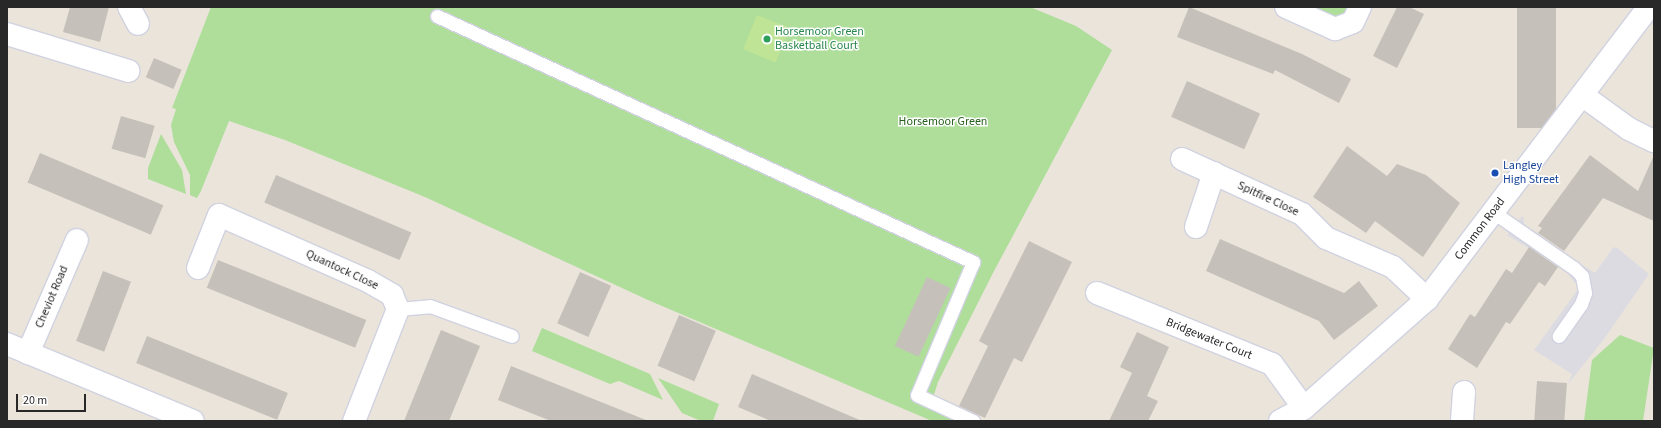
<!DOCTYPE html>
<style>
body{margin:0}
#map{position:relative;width:1661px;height:428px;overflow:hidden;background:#eae4db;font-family:"Source Sans 3",sans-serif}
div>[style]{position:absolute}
.industrial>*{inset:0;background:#dddbe2}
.green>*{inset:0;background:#aede9a}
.pitch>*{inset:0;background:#c0e496;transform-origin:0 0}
.building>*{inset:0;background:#c5c1ba;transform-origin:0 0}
.roads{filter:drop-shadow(1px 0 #d0d2e0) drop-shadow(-1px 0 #d0d2e0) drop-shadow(0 1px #d0d2e0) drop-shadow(0 -1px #d0d2e0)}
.lane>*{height:13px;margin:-6.5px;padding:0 6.5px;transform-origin:6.5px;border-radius:6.5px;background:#fff}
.street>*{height:22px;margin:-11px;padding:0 11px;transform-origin:11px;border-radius:11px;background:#fff}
.dots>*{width:11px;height:11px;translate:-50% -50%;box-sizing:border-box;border:2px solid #fff;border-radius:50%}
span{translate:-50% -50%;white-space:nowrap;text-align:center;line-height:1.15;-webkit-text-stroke:3px #fff;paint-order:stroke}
.leisure-label{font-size:12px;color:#27864d}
.left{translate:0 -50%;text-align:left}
.park-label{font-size:12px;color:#28601d}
.transit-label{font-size:12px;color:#164399}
.street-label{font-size:12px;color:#282828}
.frame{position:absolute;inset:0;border:8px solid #282828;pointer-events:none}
.scale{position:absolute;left:16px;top:394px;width:70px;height:18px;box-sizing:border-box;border:2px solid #282828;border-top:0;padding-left:5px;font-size:12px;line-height:14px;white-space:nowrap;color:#282828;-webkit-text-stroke:3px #fff;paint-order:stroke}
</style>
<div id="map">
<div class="industrial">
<div style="clip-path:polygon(1523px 215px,1525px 230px,1595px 273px,1613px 248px,1616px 247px,1649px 274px,1604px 339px,1568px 384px,1572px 374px,1534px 350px,1579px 288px,1565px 270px,1507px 235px)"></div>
</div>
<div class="green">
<div style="clip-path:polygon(211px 7px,1030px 7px,1076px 26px,1112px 50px,993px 273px,938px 382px,934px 395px,936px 404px,967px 421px,932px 421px,648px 300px,425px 197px,285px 140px,229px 121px,201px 191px,197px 198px,190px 195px,190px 175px,174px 142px,171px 125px,176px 109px,172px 108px)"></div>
<div style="clip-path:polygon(1283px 7px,1348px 7px,1341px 18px,1316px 22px)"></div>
<div style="clip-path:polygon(161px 134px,182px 170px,186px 194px,148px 179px,148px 168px)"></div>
<div style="clip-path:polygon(542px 328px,650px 374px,663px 400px,619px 381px,610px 384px,532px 351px)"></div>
<div style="clip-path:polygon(1620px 335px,1654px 348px,1643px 421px,1584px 421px,1592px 360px)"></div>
<div style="clip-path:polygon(658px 378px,719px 404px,713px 421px,701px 421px,682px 413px)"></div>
</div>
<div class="pitch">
<div style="left:757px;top:15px;width:35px;height:37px;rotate:22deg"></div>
</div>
<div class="building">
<div style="clip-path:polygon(70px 7px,109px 7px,100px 42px,63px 32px)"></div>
<div style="clip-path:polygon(1189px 7px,1302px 54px,1351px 79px,1339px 103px,1275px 70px,1273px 74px,1177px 37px)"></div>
<div style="clip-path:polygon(1397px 7px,1409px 7px,1424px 14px,1397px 68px,1373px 56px)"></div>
<div style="left:1517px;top:7px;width:39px;height:121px"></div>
<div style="left:154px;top:58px;width:30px;height:21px;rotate:23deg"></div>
<div style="left:1187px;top:81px;width:80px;height:39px;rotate:24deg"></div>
<div style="left:121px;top:116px;width:35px;height:34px;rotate:16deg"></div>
<div style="clip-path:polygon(1347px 146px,1387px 176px,1397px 164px,1426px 175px,1460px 203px,1423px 257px,1375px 221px,1366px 233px,1313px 197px)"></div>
<div style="left:40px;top:153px;width:134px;height:32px;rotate:23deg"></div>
<div style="clip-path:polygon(1590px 155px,1638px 191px,1654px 155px,1654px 221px,1603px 198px,1564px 251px,1538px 233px,1542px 228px,1538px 226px)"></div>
<div style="left:276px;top:175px;width:147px;height:30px;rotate:23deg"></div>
<div style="clip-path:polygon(1220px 239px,1344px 293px,1359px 281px,1378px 306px,1334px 340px,1319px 321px,1206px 271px)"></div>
<div style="clip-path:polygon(1029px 241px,1072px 262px,1022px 362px,1014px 358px,985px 418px,959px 406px,988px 346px,979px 341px)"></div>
<div style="clip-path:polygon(1529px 247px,1558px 267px,1545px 286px,1539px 282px,1510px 324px,1506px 322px,1477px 368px,1448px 349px,1470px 314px,1475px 317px,1506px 269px,1512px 273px)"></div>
<div style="left:218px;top:260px;width:160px;height:30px;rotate:22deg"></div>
<div style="left:103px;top:271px;width:30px;height:75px;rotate:21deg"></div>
<div style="left:580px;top:272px;width:34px;height:56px;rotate:24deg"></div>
<div style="left:927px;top:277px;width:26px;height:76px;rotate:25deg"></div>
<div style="left:679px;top:315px;width:40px;height:55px;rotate:23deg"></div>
<div style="clip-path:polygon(441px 330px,480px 346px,449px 421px,404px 421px)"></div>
<div style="clip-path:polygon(1137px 332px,1169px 347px,1147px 396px,1158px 401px,1148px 421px,1109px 421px,1132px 373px,1120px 367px)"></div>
<div style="left:147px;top:336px;width:152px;height:29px;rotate:22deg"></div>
<div style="clip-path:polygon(511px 366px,646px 420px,646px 421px,551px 421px,498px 400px)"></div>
<div style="clip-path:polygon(752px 374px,862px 421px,771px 421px,738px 407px)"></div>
<div style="left:1537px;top:381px;width:30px;height:40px;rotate:4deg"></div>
</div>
<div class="roads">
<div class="lane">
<div style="left:437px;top:16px;width:590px;rotate:24.65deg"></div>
<div style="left:973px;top:262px;width:144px;rotate:112.8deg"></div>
<div style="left:917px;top:395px;width:62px;rotate:24.9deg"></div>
<div style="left:1493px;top:212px;width:98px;rotate:34.7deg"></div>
<div style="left:1574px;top:268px;width:11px;rotate:45deg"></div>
<div style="left:1582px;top:276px;width:17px;rotate:80deg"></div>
<div style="left:1585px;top:293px;width:12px;rotate:110deg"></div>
<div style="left:1581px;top:304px;width:39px;rotate:125deg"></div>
<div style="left:398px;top:309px;width:32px;rotate:-5deg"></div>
<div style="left:430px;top:306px;width:87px;rotate:20.1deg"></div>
</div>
<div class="street">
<div style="left:129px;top:7px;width:19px;rotate:62deg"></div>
<div style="left:1286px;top:7px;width:54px;rotate:24.2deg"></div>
<div style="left:1335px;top:29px;width:19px;rotate:-21deg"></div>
<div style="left:1353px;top:22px;width:17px;rotate:-65deg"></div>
<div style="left:7px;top:34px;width:127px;rotate:16.9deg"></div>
<div style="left:1582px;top:95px;width:58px;rotate:35.9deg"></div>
<div style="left:1629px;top:129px;width:28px;rotate:26deg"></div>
<div style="left:1182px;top:159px;width:132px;rotate:24.6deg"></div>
<div style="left:1302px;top:214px;width:34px;rotate:45deg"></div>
<div style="left:1326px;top:238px;width:73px;rotate:23.4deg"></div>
<div style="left:1393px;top:267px;width:47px;rotate:43.3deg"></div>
<div style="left:1196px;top:227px;width:57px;rotate:-71.6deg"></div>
<div style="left:198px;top:268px;width:57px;rotate:-68.4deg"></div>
<div style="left:219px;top:215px;width:163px;rotate:23.9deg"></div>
<div style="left:368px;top:281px;width:28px;rotate:30deg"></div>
<div style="left:392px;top:295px;width:15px;rotate:67deg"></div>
<div style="left:398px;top:309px;width:120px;rotate:111.4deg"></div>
<div style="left:1097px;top:293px;width:189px;rotate:22.1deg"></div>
<div style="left:1272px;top:364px;width:54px;rotate:54deg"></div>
<div style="left:7px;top:344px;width:201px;rotate:22.5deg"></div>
<div style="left:28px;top:353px;width:123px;rotate:-66.6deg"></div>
<div style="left:1280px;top:421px;width:27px;rotate:-28deg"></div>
<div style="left:1304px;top:408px;width:164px;rotate:-41.5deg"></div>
<div style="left:1427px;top:299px;width:367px;rotate:-52.8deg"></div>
<div style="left:1462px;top:421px;width:29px;rotate:-86deg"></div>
</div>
</div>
<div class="dots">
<div style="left:767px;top:39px;background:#2e9e5b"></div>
<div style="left:1495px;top:173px;background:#1a4fb4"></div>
</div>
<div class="leisure-label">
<span class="left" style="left:775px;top:39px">Horsemoor Green<br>Basketball Court</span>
</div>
<div class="park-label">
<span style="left:943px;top:122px">Horsemoor Green</span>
</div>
<div class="transit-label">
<span class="left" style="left:1503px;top:173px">Langley<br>High Street</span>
</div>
<div class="street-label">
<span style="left:1268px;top:199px;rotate:25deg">Spitfire Close</span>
<span style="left:1480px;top:229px;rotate:-53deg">Common Road</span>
<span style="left:342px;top:270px;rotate:25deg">Quantock Close</span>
<span style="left:52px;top:297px;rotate:-67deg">Cheviot Road</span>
<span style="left:1209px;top:339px;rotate:22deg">Bridgewater Court</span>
</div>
<div class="frame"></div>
<div class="scale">20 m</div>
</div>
